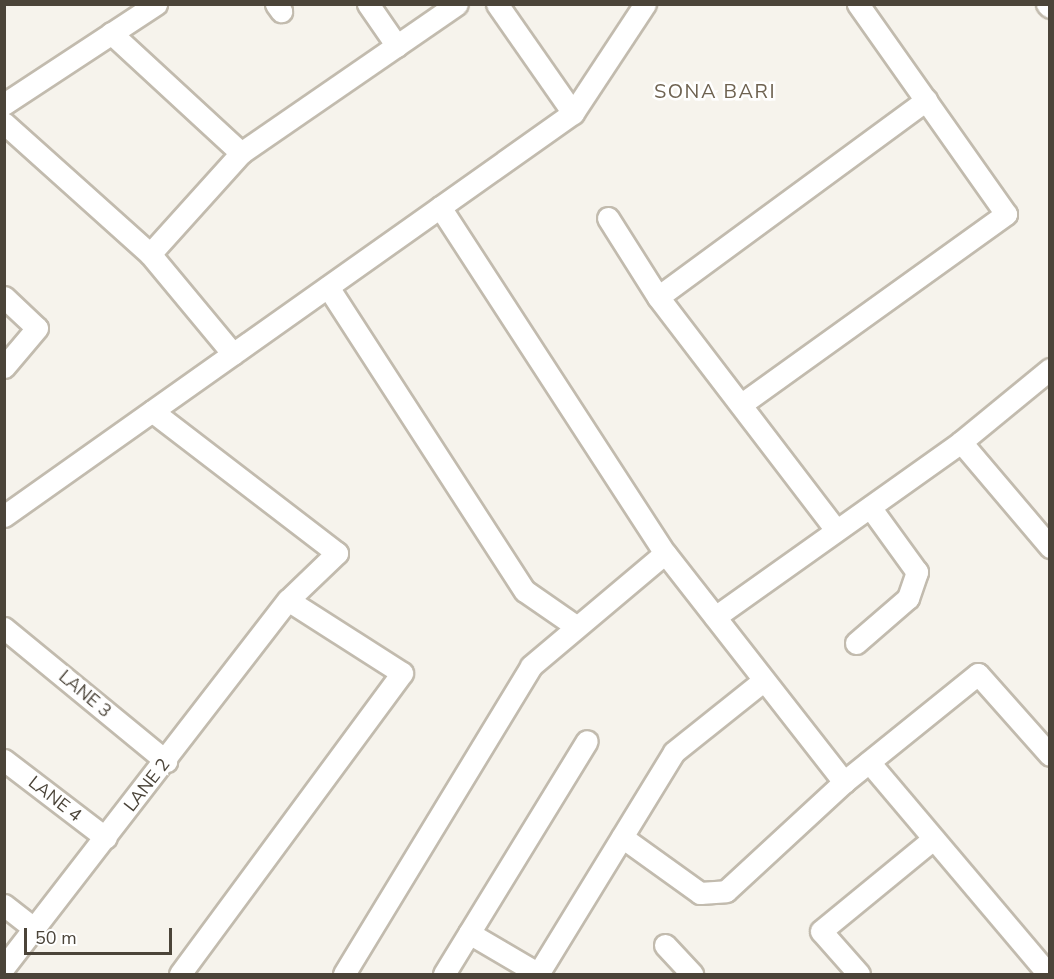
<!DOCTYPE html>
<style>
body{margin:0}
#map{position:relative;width:1054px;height:979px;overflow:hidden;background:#f6f3ec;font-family:"Nunito Sans",sans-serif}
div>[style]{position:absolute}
.roads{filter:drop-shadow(2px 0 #c2bbae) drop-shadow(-2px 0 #c2bbae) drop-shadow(0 2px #c2bbae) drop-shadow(0 -2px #c2bbae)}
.minor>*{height:21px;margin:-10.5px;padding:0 10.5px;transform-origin:10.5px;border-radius:10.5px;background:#fff}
span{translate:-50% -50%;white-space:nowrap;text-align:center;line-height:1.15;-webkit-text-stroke:5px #fff;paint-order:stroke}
.street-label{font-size:18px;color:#4b4439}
.neighbourhood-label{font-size:20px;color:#6e6250;letter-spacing:1.5px}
.frame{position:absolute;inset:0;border:6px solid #4b4439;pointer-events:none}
.scale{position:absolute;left:24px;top:928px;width:148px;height:27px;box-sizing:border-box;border:3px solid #4b4439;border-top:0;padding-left:8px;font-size:18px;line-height:21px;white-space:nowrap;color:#4b4439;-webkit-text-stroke:4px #fff;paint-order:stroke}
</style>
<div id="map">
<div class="roads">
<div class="minor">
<div style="left:276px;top:4px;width:9px;rotate:54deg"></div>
<div style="left:368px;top:4px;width:51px;rotate:55.4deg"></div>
<div style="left:497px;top:4px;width:133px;rotate:55.1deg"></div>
<div style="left:1047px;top:4px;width:4px;rotate:45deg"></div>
<div style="left:111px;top:33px;width:177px;rotate:42.7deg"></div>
<div style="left:4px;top:104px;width:182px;rotate:-33.3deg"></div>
<div style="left:4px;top:123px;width:196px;rotate:41.9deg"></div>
<div style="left:150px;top:254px;width:130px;rotate:50.3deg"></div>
<div style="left:440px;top:207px;width:413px;rotate:57deg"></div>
<div style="left:665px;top:553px;width:291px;rotate:52deg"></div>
<div style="left:608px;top:218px;width:93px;rotate:57.7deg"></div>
<div style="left:658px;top:297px;width:293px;rotate:52.6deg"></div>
<div style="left:150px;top:254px;width:136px;rotate:-48deg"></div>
<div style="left:241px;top:153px;width:262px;rotate:-34.6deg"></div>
<div style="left:328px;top:287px;width:362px;rotate:57.1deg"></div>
<div style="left:525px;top:591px;width:63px;rotate:34.7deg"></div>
<div style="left:4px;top:297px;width:45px;rotate:43.2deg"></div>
<div style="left:37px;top:328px;width:51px;rotate:130.2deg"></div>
<div style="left:658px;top:297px;width:333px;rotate:-36.3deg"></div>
<div style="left:743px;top:403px;width:324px;rotate:-35.7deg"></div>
<div style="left:1006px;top:214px;width:257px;rotate:-125.2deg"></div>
<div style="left:961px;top:442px;width:138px;rotate:49.7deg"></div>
<div style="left:4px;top:516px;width:697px;rotate:-35.31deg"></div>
<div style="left:573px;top:113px;width:131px;rotate:-56.6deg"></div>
<div style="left:715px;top:617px;width:302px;rotate:-35.4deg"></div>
<div style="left:961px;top:442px;width:115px;rotate:-39.4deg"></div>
<div style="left:4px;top:628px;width:210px;rotate:39.4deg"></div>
<div style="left:856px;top:643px;width:69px;rotate:-40.9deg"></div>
<div style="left:908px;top:598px;width:28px;rotate:-71deg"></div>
<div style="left:917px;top:572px;width:80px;rotate:-125.9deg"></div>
<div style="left:4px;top:760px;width:128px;rotate:37.4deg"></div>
<div style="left:869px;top:762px;width:277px;rotate:49.8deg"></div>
<div style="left:622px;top:837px;width:96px;rotate:35.7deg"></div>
<div style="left:700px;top:893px;width:26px;rotate:-4deg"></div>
<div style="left:726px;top:891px;width:161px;rotate:-42.7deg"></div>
<div style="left:844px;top:782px;width:172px;rotate:-38.9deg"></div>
<div style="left:978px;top:674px;width:108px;rotate:48.4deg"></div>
<div style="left:4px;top:905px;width:39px;rotate:38deg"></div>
<div style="left:469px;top:933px;width:81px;rotate:30.4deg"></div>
<div style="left:665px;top:945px;width:40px;rotate:47deg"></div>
<div style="left:4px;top:967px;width:464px;rotate:-52.3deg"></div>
<div style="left:288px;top:600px;width:68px;rotate:-43.8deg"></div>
<div style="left:337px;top:553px;width:233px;rotate:-142.5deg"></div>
<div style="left:180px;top:974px;width:374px;rotate:-53.6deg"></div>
<div style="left:402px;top:673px;width:135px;rotate:-147.4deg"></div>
<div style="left:344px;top:974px;width:360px;rotate:-58.7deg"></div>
<div style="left:531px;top:666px;width:175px;rotate:-40.1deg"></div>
<div style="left:444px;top:974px;width:273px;rotate:-58.5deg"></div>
<div style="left:538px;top:974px;width:260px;rotate:-58.5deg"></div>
<div style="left:674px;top:752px;width:114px;rotate:-38.6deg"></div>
<div style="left:859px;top:974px;width:57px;rotate:-131.5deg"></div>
<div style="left:821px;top:931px;width:145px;rotate:-39.4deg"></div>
</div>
</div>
<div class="street-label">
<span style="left:85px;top:694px;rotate:40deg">LANE 3</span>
<span style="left:147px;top:785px;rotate:-52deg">LANE 2</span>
<span style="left:55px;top:799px;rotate:38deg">LANE 4</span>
</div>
<div class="neighbourhood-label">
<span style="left:715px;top:91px">SONA BARI</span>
</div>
<div class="frame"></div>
<div class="scale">50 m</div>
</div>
